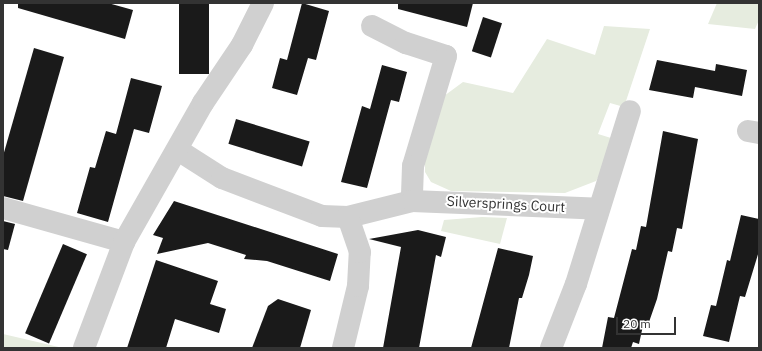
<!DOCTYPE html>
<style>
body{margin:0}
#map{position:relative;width:762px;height:351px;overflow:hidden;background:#fff;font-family:"IBM Plex Sans",sans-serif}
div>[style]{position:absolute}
.green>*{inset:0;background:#e6ecdf}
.building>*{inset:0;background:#1a1a1a;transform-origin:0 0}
.minor>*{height:22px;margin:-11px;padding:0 11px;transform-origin:11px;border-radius:11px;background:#d0d0d0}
span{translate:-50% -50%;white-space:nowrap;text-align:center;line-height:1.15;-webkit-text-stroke:4px #fff;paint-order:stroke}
.street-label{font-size:14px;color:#333}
.frame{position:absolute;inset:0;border:4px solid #333;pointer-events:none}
.scale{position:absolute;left:616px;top:317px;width:60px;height:18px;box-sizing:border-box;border:2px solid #333;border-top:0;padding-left:5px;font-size:12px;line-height:14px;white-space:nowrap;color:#333;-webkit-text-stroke:3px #fff;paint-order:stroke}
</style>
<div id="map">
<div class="green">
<div style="clip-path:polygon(717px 3px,759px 3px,759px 20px,755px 29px,708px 24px)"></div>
<div style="clip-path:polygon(604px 26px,650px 29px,624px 107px,610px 103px,598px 134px,611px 138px,606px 164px,596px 181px,565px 193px,451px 191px,431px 182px,425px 172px,425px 160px,444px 96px,463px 82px,513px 93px,547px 39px,595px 55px)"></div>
<div style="clip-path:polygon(482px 217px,507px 218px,500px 244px,441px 231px,444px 220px)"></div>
<div style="clip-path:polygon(3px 334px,63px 348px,3px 348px)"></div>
</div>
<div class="building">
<div style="clip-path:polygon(18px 3px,108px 3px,133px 10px,125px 39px,18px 8px)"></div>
<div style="left:179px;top:3px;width:30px;height:71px"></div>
<div style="clip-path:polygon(302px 3px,329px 11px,316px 60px,308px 58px,297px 95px,272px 88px,280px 58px,287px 60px)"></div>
<div style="clip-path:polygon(398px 3px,473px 3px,467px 27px,398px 9px)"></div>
<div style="left:483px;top:17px;width:20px;height:36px;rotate:18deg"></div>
<div style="clip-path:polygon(34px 48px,64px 57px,23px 201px,3px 196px,3px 156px)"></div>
<div style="clip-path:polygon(657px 60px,715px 71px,716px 64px,747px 70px,742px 96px,695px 87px,693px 98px,649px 90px)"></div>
<div style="clip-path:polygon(382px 65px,407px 72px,399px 102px,391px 100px,367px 188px,341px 182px,362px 106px,370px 109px)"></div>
<div style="clip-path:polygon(131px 78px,162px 86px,149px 133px,134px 129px,108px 222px,77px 213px,90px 167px,95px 168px,106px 131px,116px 134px)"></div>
<div style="left:236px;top:119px;width:77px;height:26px;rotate:17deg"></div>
<div style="clip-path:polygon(663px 131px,698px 139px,682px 229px,677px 228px,672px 252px,668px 251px,657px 299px,649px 322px,644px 321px,639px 344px,633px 342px,631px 348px,602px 348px,608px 317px,614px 318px,632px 249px,636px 250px,641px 226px,646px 227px)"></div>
<div style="clip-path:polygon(174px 201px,338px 254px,330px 281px,267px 261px,244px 259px,246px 255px,208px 243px,157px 254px,163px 238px,153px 235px)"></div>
<div style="clip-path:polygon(741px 215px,759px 219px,759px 251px,745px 297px,740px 296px,729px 342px,703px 336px,711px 305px,716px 306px,727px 260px,730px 261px)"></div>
<div style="clip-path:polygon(3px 221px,15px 224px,8px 250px,3px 249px)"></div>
<div style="clip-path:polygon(418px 230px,446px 237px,441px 257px,436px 255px,419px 348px,383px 348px,401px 247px,369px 239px)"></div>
<div style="left:63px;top:244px;width:26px;height:97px;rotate:23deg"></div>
<div style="clip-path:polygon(498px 248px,533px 256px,529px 275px,522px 298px,519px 298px,509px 348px,471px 348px)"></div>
<div style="clip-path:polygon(156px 260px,218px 281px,210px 304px,226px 309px,219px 333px,175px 319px,166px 348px,127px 348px)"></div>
<div style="clip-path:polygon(278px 299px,311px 310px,300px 348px,252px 348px,268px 306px)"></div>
</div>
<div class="minor">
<div style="left:372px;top:26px;width:38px;rotate:27deg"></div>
<div style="left:406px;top:43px;width:42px;rotate:18deg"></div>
<div style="left:446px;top:56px;width:115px;rotate:106.7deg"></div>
<div style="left:413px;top:166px;width:35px;rotate:92deg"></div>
<div style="left:748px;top:131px;width:11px;rotate:10deg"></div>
<div style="left:178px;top:150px;width:52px;rotate:32.5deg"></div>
<div style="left:222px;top:178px;width:107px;rotate:20.8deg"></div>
<div style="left:322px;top:216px;width:26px;rotate:2deg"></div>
<div style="left:348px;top:217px;width:66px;rotate:-14deg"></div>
<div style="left:412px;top:201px;width:187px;rotate:2.4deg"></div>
<div style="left:3px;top:208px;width:126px;rotate:15.7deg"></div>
<div style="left:84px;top:348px;width:113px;rotate:-69.3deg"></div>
<div style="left:124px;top:242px;width:160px;rotate:-60.4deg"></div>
<div style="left:203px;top:103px;width:70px;rotate:-56.1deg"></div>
<div style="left:242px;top:45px;width:47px;rotate:-63.4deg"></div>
<div style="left:343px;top:348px;width:64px;rotate:-76.4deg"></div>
<div style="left:358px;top:286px;width:34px;rotate:-87deg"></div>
<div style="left:360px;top:252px;width:37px;rotate:-109deg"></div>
<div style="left:551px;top:348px;width:69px;rotate:-68.7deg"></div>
<div style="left:576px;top:284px;width:181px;rotate:-72.7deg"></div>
</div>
<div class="street-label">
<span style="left:506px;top:204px;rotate:3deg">Silversprings Court</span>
</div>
<div class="frame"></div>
<div class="scale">20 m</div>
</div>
